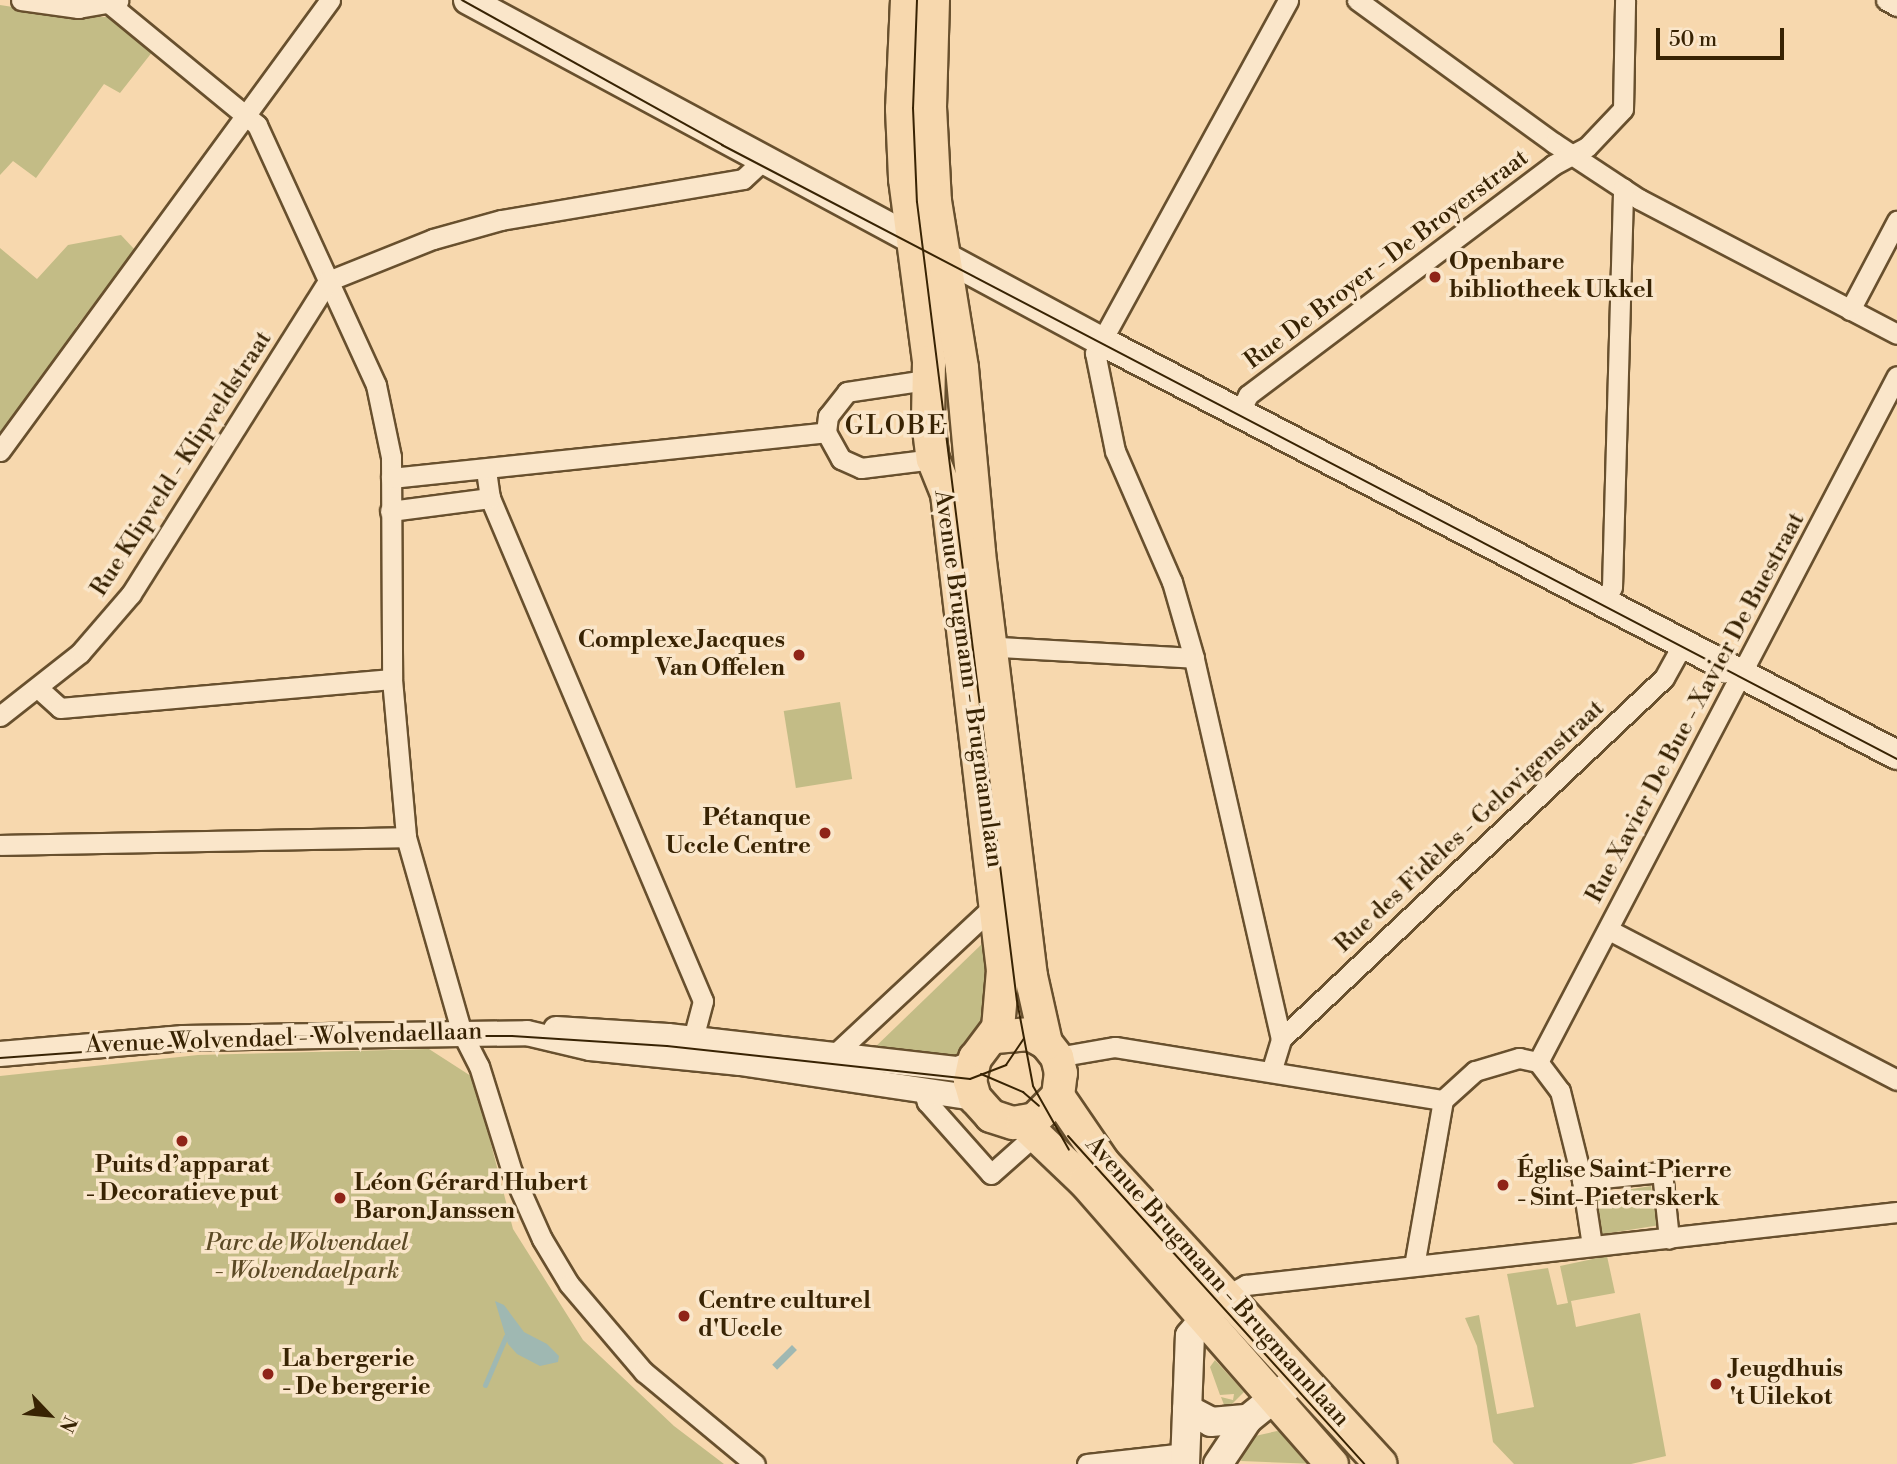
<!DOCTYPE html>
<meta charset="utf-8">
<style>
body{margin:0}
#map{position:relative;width:1897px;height:1464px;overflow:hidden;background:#f7d8ae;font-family:"Libre Bodoni",serif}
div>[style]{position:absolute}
.green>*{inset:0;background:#c3bc86;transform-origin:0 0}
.water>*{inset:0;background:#9fb8b2;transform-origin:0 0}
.stream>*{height:5px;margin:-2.5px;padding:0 2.5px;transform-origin:2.5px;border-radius:2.5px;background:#9fb8b2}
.roads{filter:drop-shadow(2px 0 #68502e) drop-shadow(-2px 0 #68502e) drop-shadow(0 2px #68502e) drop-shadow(0 -2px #68502e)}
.minor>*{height:19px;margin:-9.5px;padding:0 9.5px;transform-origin:9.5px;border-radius:9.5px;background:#fae6ca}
.tertiary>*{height:24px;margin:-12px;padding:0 12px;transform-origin:12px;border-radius:12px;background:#fae6ca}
.secondary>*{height:28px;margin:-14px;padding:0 14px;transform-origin:14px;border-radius:14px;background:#fae6ca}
.primary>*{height:32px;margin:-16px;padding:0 16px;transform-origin:16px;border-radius:16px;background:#f7d8ae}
.tram>*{height:2px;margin:-1px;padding:0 1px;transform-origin:1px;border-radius:1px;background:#382303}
.dots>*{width:19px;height:19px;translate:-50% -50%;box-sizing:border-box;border:4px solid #fae6ca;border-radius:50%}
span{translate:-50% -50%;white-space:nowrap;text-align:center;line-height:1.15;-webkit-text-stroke:7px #fae6ca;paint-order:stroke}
.street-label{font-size:24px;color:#382303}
.poi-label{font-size:24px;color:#382303;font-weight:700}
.left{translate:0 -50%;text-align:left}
.right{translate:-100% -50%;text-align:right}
.park-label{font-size:24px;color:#5b4924;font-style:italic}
.neighbourhood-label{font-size:26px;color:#382303;letter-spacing:2px}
.north{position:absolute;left:14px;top:1380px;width:70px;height:70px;-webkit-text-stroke:5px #fae6ca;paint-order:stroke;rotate:116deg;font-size:19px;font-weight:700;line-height:28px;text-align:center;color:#382303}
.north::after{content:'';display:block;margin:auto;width:24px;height:32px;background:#382303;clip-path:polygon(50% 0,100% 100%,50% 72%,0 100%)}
.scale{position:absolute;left:1656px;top:28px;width:128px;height:32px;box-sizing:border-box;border:4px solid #382303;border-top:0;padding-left:9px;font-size:21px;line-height:24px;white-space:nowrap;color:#382303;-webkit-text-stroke:5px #fae6ca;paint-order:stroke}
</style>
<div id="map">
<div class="green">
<div style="clip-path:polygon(0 5px,78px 17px,112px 17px,153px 51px,120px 93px,104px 84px,36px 178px,13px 161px,0 175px)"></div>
<div style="clip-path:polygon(121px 235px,135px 250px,76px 327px,70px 347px,0 436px,0 248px,37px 279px,68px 245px)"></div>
<div style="left:840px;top:702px;width:78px;height:57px;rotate:81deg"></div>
<div style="clip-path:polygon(985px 941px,991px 1023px,966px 1058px,870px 1052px)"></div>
<div style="clip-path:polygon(429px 1049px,474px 1078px,513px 1229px,583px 1340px,674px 1426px,724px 1464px,0 1464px,0 1076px,198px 1055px)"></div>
<div style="left:1651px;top:1186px;width:40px;height:74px;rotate:81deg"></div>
<div style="clip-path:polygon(1607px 1256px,1615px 1293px,1571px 1301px,1576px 1327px,1640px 1313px,1666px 1456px,1631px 1464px,1514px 1464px,1493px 1442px,1477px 1346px,1465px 1318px,1479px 1315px,1497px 1414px,1534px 1407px,1507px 1274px,1548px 1268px,1557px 1305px,1568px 1303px,1560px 1266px)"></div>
<div style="clip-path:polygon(1215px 1360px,1244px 1392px,1226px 1410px,1221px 1397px,1233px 1400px,1234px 1394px,1220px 1395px,1210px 1367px)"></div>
<div style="clip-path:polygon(1277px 1431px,1289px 1434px,1318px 1464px,1241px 1461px,1246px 1445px,1255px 1436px)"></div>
</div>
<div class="water">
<div style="clip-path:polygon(495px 1301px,504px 1305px,524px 1332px,547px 1344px,559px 1356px,558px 1362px,540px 1366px,517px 1354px,508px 1344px)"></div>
<div style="left:792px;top:1345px;width:7px;height:28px;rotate:45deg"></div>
</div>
<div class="stream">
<div style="left:485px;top:1385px;width:53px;rotate:-66.8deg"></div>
</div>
<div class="roads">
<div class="minor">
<div style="left:21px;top:0;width:58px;rotate:8deg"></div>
<div style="left:78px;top:8px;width:41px;rotate:-9.9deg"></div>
<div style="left:105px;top:0;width:197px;rotate:39.4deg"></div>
<div style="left:257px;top:125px;width:286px;rotate:65.4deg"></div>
<div style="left:376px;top:385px;width:74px;rotate:78.2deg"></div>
<div style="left:391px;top:457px;width:222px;rotate:89.7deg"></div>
<div style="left:392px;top:679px;width:159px;rotate:84.9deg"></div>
<div style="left:406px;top:837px;width:204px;rotate:74.1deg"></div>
<div style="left:462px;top:1033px;width:37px;rotate:63deg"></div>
<div style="left:479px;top:1066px;width:111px;rotate:72.7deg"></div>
<div style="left:512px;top:1172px;width:73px;rotate:65.9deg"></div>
<div style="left:542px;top:1239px;width:52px;rotate:59deg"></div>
<div style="left:569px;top:1284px;width:116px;rotate:49.6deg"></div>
<div style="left:644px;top:1372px;width:144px;rotate:39.7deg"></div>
<div style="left:1357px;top:0;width:243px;rotate:36deg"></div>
<div style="left:1554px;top:143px;width:102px;rotate:33.4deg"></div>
<div style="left:1639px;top:199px;width:291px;rotate:27.6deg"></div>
<div style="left:1886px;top:0;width:13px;rotate:29deg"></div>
<div style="left:1850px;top:310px;width:101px;rotate:-62.2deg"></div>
<div style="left:926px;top:380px;width:80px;rotate:171.4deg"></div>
<div style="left:847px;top:392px;width:31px;rotate:128deg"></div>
<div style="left:828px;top:416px;width:16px;rotate:97deg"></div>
<div style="left:826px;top:432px;width:31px;rotate:61deg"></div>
<div style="left:841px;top:459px;width:22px;rotate:24deg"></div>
<div style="left:861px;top:468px;width:73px;rotate:-7.1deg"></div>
<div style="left:1240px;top:411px;width:18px;rotate:-63deg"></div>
<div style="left:1248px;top:395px;width:382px;rotate:-37deg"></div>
<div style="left:1553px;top:165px;width:38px;rotate:-28deg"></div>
<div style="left:1587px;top:147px;width:52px;rotate:-46.5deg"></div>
<div style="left:1623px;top:109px;width:109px;rotate:-88.9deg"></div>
<div style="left:0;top:451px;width:559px;rotate:-53.81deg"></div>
<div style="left:486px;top:470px;width:28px;rotate:82deg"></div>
<div style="left:490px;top:498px;width:546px;rotate:67.05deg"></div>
<div style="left:703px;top:1001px;width:51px;rotate:104.9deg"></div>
<div style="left:391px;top:478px;width:437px;rotate:-6deg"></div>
<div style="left:390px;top:511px;width:101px;rotate:-7.4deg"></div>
<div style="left:1604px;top:602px;width:17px;rotate:-62deg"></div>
<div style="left:1612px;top:587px;width:399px;rotate:-88.4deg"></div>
<div style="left:982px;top:646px;width:212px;rotate:3.2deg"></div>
<div style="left:39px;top:689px;width:28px;rotate:42deg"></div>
<div style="left:60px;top:708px;width:333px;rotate:-5deg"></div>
<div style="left:0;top:716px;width:102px;rotate:-38.2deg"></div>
<div style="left:80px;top:653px;width:78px;rotate:-49.2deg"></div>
<div style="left:131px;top:594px;width:370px;rotate:-57.8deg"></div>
<div style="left:328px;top:281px;width:113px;rotate:-21.8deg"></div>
<div style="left:433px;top:239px;width:71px;rotate:-15.6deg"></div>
<div style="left:501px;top:220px;width:245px;rotate:-9.6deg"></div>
<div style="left:743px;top:179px;width:26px;rotate:-43deg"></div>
<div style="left:0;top:845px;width:406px;rotate:-1.1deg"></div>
<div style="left:1609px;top:930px;width:325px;rotate:27.5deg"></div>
<div style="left:1281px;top:1039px;width:526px;rotate:-43.31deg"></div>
<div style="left:1664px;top:678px;width:39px;rotate:-61deg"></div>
<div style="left:834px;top:1055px;width:224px;rotate:-43deg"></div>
<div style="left:1057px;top:1057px;width:59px;rotate:-9.8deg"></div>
<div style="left:1115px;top:1047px;width:332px;rotate:9.2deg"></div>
<div style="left:1538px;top:1062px;width:774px;rotate:-62.38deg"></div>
<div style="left:1272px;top:1069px;width:31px;rotate:-73deg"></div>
<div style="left:1281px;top:1039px;width:391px;rotate:-102.9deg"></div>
<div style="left:1194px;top:658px;width:79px;rotate:-106.1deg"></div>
<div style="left:1172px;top:582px;width:143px;rotate:-113.5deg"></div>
<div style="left:1115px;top:451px;width:100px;rotate:-101.5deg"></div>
<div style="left:1095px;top:353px;width:402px;rotate:-61.3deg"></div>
<div style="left:923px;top:1090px;width:13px;rotate:72deg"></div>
<div style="left:927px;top:1102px;width:96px;rotate:48.4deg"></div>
<div style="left:991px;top:1174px;width:60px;rotate:-41.6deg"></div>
<div style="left:1582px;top:1180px;width:80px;rotate:-5.7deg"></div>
<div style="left:1662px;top:1172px;width:67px;rotate:84deg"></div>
<div style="left:1414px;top:1266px;width:169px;rotate:-80.1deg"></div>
<div style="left:1443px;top:1100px;width:43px;rotate:-42.2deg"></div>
<div style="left:1475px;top:1071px;width:46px;rotate:-16.5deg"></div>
<div style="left:1519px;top:1058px;width:19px;rotate:12deg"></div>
<div style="left:1538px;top:1062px;width:36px;rotate:53deg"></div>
<div style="left:1560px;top:1091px;width:92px;rotate:76.1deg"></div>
<div style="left:1582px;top:1180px;width:66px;rotate:81.3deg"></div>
<div style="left:1226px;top:1296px;width:23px;rotate:-29deg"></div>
<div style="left:1246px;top:1285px;width:655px;rotate:-6.4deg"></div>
<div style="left:1087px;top:1464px;width:99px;rotate:-6.4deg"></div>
</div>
<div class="tertiary">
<div style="left:556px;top:1029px;width:112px;rotate:3.6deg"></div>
<div style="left:668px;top:1036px;width:292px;rotate:6.5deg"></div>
<div style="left:958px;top:1069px;width:15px;rotate:-23deg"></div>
<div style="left:0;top:1054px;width:184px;rotate:-5deg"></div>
<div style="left:183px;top:1038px;width:344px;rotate:-0.8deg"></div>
<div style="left:527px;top:1033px;width:65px;rotate:13.4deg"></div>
<div style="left:590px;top:1048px;width:151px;rotate:5.7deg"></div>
<div style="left:740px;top:1063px;width:238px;rotate:8.5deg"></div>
</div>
<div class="secondary">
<div style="left:468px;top:0;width:719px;rotate:28.31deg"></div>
<div style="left:1101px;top:341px;width:897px;rotate:27.48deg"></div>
<div style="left:1187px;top:1409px;width:27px;rotate:28deg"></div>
<div style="left:1211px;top:1422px;width:37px;rotate:-5deg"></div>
<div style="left:1248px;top:1419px;width:67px;rotate:-38.9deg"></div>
<div style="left:1185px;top:1464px;width:128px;rotate:-87.8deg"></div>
<div style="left:1190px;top:1336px;width:44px;rotate:-50.5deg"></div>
<div style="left:1218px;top:1464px;width:54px;rotate:-56.3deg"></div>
</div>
<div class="primary">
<div style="left:907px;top:0;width:109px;rotate:92.6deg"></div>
<div style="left:902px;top:109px;width:70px;rotate:87.5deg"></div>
<div style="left:905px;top:179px;width:185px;rotate:82.5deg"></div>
<div style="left:929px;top:362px;width:59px;rotate:91deg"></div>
<div style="left:928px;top:421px;width:38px;rotate:83deg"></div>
<div style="left:933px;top:459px;width:38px;rotate:68deg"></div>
<div style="left:947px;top:494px;width:479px;rotate:83.3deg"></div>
<div style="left:1003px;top:970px;width:58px;rotate:94.9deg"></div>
<div style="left:998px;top:1028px;width:38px;rotate:127deg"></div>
<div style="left:975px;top:1058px;width:24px;rotate:102deg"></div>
<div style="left:970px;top:1081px;width:18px;rotate:74deg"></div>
<div style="left:975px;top:1098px;width:24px;rotate:48deg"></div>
<div style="left:991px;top:1116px;width:23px;rotate:18deg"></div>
<div style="left:1013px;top:1123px;width:22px;rotate:-10deg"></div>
<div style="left:1035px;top:1119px;width:33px;rotate:-45deg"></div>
<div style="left:1058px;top:1096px;width:23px;rotate:-83deg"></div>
<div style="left:1061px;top:1073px;width:16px;rotate:-104deg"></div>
<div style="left:1057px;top:1057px;width:18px;rotate:-128deg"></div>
<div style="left:1046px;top:1043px;width:18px;rotate:-151deg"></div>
<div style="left:1030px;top:1034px;width:35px;rotate:175deg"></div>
<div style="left:933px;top:0;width:107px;rotate:91.6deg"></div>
<div style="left:930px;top:107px;width:94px;rotate:87deg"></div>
<div style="left:935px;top:201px;width:169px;rotate:80.8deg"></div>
<div style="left:962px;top:368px;width:186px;rotate:84.7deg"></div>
<div style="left:979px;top:553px;width:426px;rotate:83deg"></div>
<div style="left:1031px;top:976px;width:69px;rotate:77.4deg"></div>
<div style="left:1058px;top:1096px;width:80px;rotate:55.7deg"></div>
<div style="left:1103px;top:1162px;width:410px;rotate:47.4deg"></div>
<div style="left:1023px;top:1123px;width:86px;rotate:43.6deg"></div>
<div style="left:1085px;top:1182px;width:375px;rotate:48.8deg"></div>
</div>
</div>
<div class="tram">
<div style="left:462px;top:0;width:298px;rotate:29.1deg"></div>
<div style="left:722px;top:145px;width:1326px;rotate:27.59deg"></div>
<div style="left:917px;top:0;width:108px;rotate:92.1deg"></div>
<div style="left:913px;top:108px;width:94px;rotate:87.6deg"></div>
<div style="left:917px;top:202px;width:805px;rotate:82.87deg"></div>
<div style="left:1017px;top:1001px;width:86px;rotate:79.3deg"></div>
<div style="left:1033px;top:1086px;width:73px;rotate:60.6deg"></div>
<div style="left:0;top:1058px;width:307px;rotate:-4.1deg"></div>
<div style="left:306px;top:1036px;width:206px"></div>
<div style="left:512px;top:1036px;width:155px;rotate:3.7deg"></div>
<div style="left:667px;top:1046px;width:305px;rotate:6.2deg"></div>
<div style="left:970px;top:1079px;width:39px;rotate:-21deg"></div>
<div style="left:1006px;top:1065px;width:32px;rotate:-56deg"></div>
<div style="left:981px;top:1074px;width:46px;rotate:23.2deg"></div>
<div style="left:1023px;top:1092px;width:21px;rotate:41deg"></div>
<div style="left:1068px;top:1136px;width:442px;rotate:47.9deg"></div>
</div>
<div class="dots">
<div style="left:1435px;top:277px;background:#8f2418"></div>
<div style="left:799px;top:655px;background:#8f2418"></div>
<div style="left:825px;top:833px;background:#8f2418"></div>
<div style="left:182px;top:1141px;background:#8f2418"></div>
<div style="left:1503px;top:1185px;background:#8f2418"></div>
<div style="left:340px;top:1198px;background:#8f2418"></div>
<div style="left:684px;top:1316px;background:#8f2418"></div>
<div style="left:268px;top:1374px;background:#8f2418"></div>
<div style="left:1716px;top:1384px;background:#8f2418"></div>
</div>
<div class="street-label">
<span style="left:1387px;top:260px;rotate:-37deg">Rue De Broyer - De Broyerstraat</span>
<span style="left:182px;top:464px;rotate:-57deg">Rue Klipveld - Klipveldstraat</span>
<span style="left:968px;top:679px;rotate:82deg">Avenue Brugmann - Brugmannlaan</span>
<span style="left:1696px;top:708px;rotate:-62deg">Rue Xavier De Bue - Xavier De Buestraat</span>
<span style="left:1470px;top:827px;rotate:-43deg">Rue des Fidèles - Gelovigenstraat</span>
<span style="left:284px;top:1039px;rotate:-2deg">Avenue Wolvendael - Wolvendaellaan</span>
<span style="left:1217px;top:1282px;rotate:48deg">Avenue Brugmann - Brugmannlaan</span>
</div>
<div class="poi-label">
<span class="left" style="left:1449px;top:277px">Openbare<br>bibliotheek Ukkel</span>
<span class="right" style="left:785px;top:655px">Complexe Jacques<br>Van Offelen</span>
<span class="right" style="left:811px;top:833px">Pétanque<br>Uccle Centre</span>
<span style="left:182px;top:1180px">Puits d’apparat<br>- Decoratieve put</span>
<span class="left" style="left:1517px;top:1185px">Église Saint-Pierre<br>- Sint-Pieterskerk</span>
<span class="left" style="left:354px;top:1198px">Léon Gérard Hubert<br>Baron Janssen</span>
<span class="left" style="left:698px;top:1316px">Centre culturel<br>d'Uccle</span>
<span class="left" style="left:282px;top:1374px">La bergerie<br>- De bergerie</span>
<span class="left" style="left:1730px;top:1384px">Jeugdhuis<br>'t Uilekot</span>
</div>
<div class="park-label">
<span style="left:307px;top:1258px">Parc de Wolvendael<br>- Wolvendaelpark</span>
</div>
<div class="neighbourhood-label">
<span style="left:896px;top:427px">GLOBE</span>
</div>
<div class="north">N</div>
<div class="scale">50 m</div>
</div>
